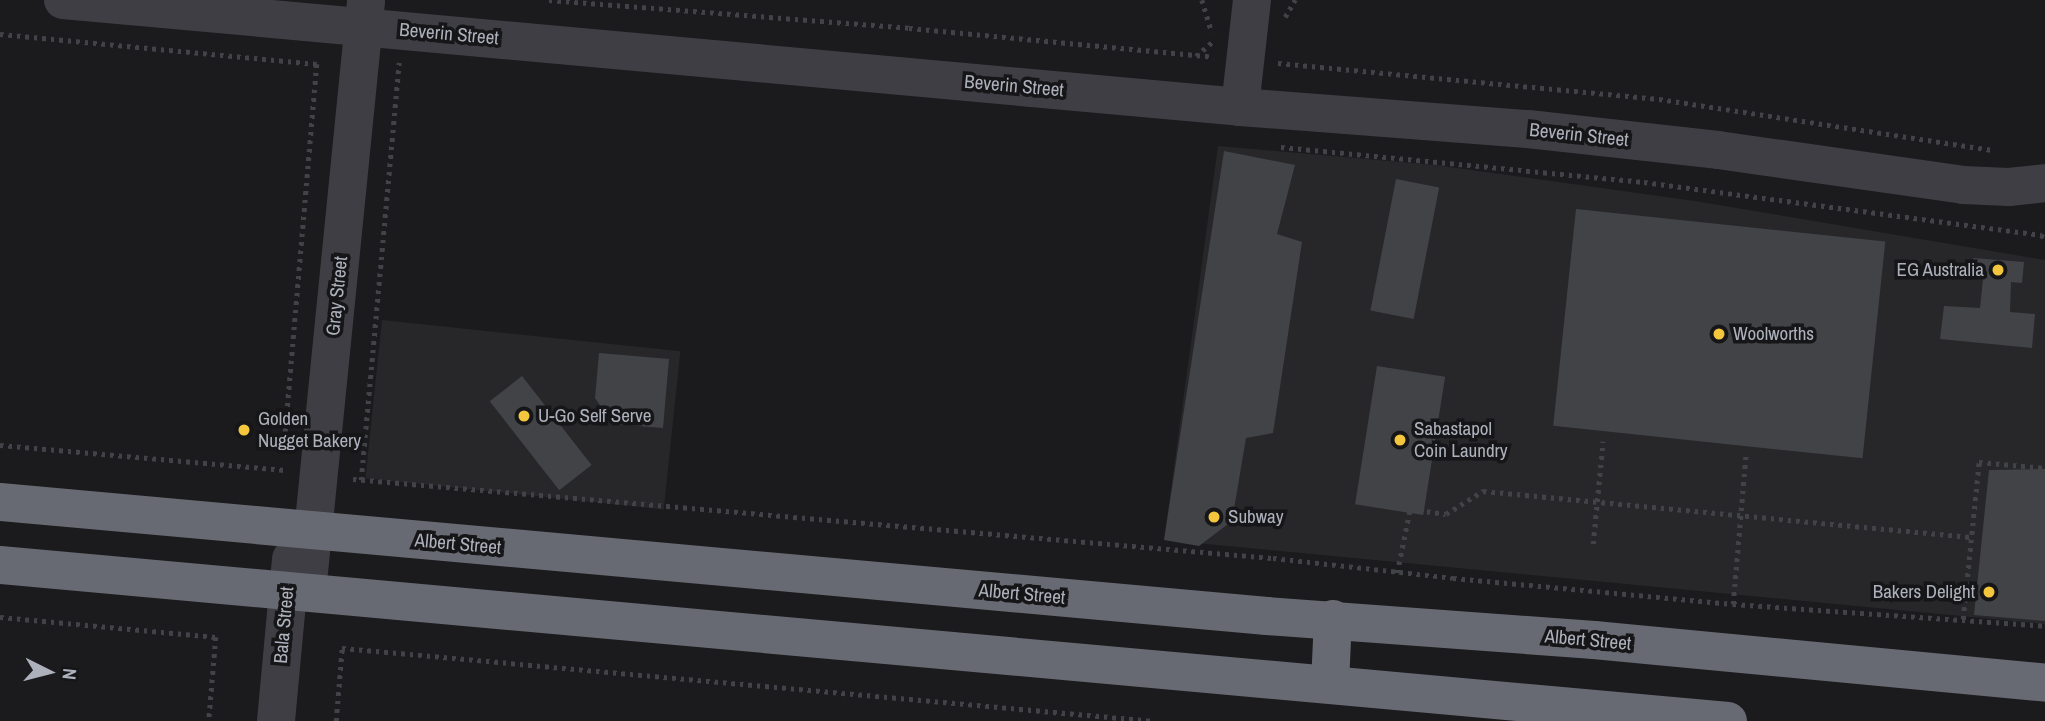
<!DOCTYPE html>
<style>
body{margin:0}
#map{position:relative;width:2045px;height:721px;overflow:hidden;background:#1b1b1d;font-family:"Archivo Narrow",sans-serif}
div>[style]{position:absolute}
.built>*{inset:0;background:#27272a;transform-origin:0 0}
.building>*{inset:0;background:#424347;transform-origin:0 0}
.path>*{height:4.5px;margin-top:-2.25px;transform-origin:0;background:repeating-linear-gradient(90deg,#424349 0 3.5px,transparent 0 8.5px)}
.minor>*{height:38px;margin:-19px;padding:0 19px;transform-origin:19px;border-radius:19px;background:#3e3e44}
.highway>*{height:38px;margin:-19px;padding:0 19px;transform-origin:19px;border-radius:19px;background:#686a73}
.dots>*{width:19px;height:19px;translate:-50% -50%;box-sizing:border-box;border:4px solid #161618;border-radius:50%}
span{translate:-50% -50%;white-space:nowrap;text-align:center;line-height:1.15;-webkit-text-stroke:7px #161618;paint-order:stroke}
.street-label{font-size:19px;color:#adb1bc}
.poi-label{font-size:19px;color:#adb1bc}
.right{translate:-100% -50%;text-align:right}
.left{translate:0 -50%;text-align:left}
.north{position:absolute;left:14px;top:637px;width:70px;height:70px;-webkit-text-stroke:5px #161618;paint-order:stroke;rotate:96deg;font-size:19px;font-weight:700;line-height:28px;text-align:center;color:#adb1bc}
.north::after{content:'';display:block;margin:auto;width:24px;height:32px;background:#adb1bc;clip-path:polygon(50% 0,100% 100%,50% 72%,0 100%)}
</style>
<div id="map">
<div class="built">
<div style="clip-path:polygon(1218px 146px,1435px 165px,1695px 201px,2045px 260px,2045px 624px,1164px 540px)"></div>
<div style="left:382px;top:320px;width:300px;height:159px;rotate:6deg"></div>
</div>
<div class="building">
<div style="clip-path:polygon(1224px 151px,1295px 165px,1277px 234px,1302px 242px,1273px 433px,1246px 438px,1232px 521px,1199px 546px,1164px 540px)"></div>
<div style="left:1396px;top:179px;width:44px;height:134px;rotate:11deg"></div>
<div style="left:1576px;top:209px;width:311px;height:218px;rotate:6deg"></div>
<div style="clip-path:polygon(1973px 258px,2024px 262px,2022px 283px,2011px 282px,2010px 312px,2035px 314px,2032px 348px,1940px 339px,1944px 306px,1980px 308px,1983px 279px,1972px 278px)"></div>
<div style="clip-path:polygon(599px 353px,669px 359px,663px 428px,613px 424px,595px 398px)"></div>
<div style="left:1377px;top:366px;width:69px;height:140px;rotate:9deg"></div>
<div style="left:522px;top:376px;width:113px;height:41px;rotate:52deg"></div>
<div style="clip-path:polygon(2045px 469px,2045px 621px,1974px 615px,1989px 470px)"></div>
</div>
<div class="path">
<div style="left:549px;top:0;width:361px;rotate:4.4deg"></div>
<div style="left:909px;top:28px;width:306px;rotate:5.4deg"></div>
<div style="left:1202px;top:0;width:34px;rotate:73deg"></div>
<div style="left:1285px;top:17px;width:20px;rotate:-60deg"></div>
<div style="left:0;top:34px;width:318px;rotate:5.4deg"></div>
<div style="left:317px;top:64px;width:388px;rotate:94.9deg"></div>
<div style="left:1196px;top:56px;width:23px;rotate:-41deg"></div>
<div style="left:1278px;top:63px;width:383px;rotate:5.4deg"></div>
<div style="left:1659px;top:99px;width:337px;rotate:8.7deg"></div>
<div style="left:1281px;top:147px;width:365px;rotate:5.5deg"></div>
<div style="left:1644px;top:182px;width:401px;rotate:7.6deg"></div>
<div style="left:2041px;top:235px;width:5px;rotate:37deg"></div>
<div style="left:0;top:445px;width:286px;rotate:5deg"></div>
<div style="left:353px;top:479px;width:923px;rotate:4.91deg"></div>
<div style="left:1273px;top:558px;width:181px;rotate:6.3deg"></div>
<div style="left:1453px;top:578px;width:281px;rotate:5.3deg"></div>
<div style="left:1733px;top:604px;width:313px;rotate:4deg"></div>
<div style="left:361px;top:480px;width:419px;rotate:-84.8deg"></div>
<div style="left:1593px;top:544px;width:103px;rotate:-84.5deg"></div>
<div style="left:1397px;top:573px;width:65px;rotate:-78.5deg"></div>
<div style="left:1410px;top:509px;width:36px;rotate:8deg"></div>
<div style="left:1446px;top:514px;width:44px;rotate:-31.9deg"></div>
<div style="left:1483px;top:491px;width:490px;rotate:5.4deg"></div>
<div style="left:1733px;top:604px;width:152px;rotate:-85.1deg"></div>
<div style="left:0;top:617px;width:217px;rotate:5.3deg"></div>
<div style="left:216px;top:637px;width:84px;rotate:94.8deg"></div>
<div style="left:1963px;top:619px;width:158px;rotate:-84.2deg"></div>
<div style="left:1979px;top:462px;width:66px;rotate:5.2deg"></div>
<div style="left:336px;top:721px;width:73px;rotate:-85.3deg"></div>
<div style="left:342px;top:648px;width:815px;rotate:5.14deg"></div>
</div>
<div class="minor">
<div style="left:63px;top:0;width:1182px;rotate:5.19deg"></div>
<div style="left:1240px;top:107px;width:289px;rotate:4.4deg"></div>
<div style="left:1528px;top:129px;width:191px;rotate:6.3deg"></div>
<div style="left:1718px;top:150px;width:247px;rotate:8.1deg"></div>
<div style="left:1963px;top:185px;width:46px;rotate:2.5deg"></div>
<div style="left:2009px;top:187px;width:36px;rotate:-6deg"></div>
<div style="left:1240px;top:107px;width:108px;rotate:-83.6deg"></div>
<div style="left:307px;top:592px;width:593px;rotate:-84.29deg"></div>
<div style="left:276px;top:721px;width:163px;rotate:-84.7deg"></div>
</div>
<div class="highway">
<div style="left:0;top:502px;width:1272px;rotate:5.14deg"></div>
<div style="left:1267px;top:616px;width:328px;rotate:4.2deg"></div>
<div style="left:1594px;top:640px;width:453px;rotate:5.4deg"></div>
<div style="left:0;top:565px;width:1735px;rotate:5.16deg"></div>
<div style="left:1330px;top:684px;width:65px;rotate:-87.4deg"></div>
</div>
<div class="dots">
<div style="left:1998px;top:270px;background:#f3c63d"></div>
<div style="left:1719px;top:334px;background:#f3c63d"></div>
<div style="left:524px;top:416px;background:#f3c63d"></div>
<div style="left:244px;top:430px;background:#f3c63d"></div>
<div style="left:1400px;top:440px;background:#f3c63d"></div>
<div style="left:1214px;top:517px;background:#f3c63d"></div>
<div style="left:1989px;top:592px;background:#f3c63d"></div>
</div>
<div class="street-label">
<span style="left:449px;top:34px;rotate:5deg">Beverin Street</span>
<span style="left:1014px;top:86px;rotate:5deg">Beverin Street</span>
<span style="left:1579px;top:135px;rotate:6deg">Beverin Street</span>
<span style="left:337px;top:296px;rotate:-84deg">Gray Street</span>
<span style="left:458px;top:544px;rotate:5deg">Albert Street</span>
<span style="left:1022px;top:594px;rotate:5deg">Albert Street</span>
<span style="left:284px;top:625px;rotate:-85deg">Bala Street</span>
<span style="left:1588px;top:640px;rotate:5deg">Albert Street</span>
</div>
<div class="poi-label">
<span class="right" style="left:1984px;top:270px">EG Australia</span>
<span class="left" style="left:1733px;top:334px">Woolworths</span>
<span class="left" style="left:538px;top:416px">U-Go Self Serve</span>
<span class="left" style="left:258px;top:430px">Golden<br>Nugget Bakery</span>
<span class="left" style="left:1414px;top:440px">Sabastapol<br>Coin Laundry</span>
<span class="left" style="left:1228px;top:517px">Subway</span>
<span class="right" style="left:1975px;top:592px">Bakers Delight</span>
</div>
<div class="north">N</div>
</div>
